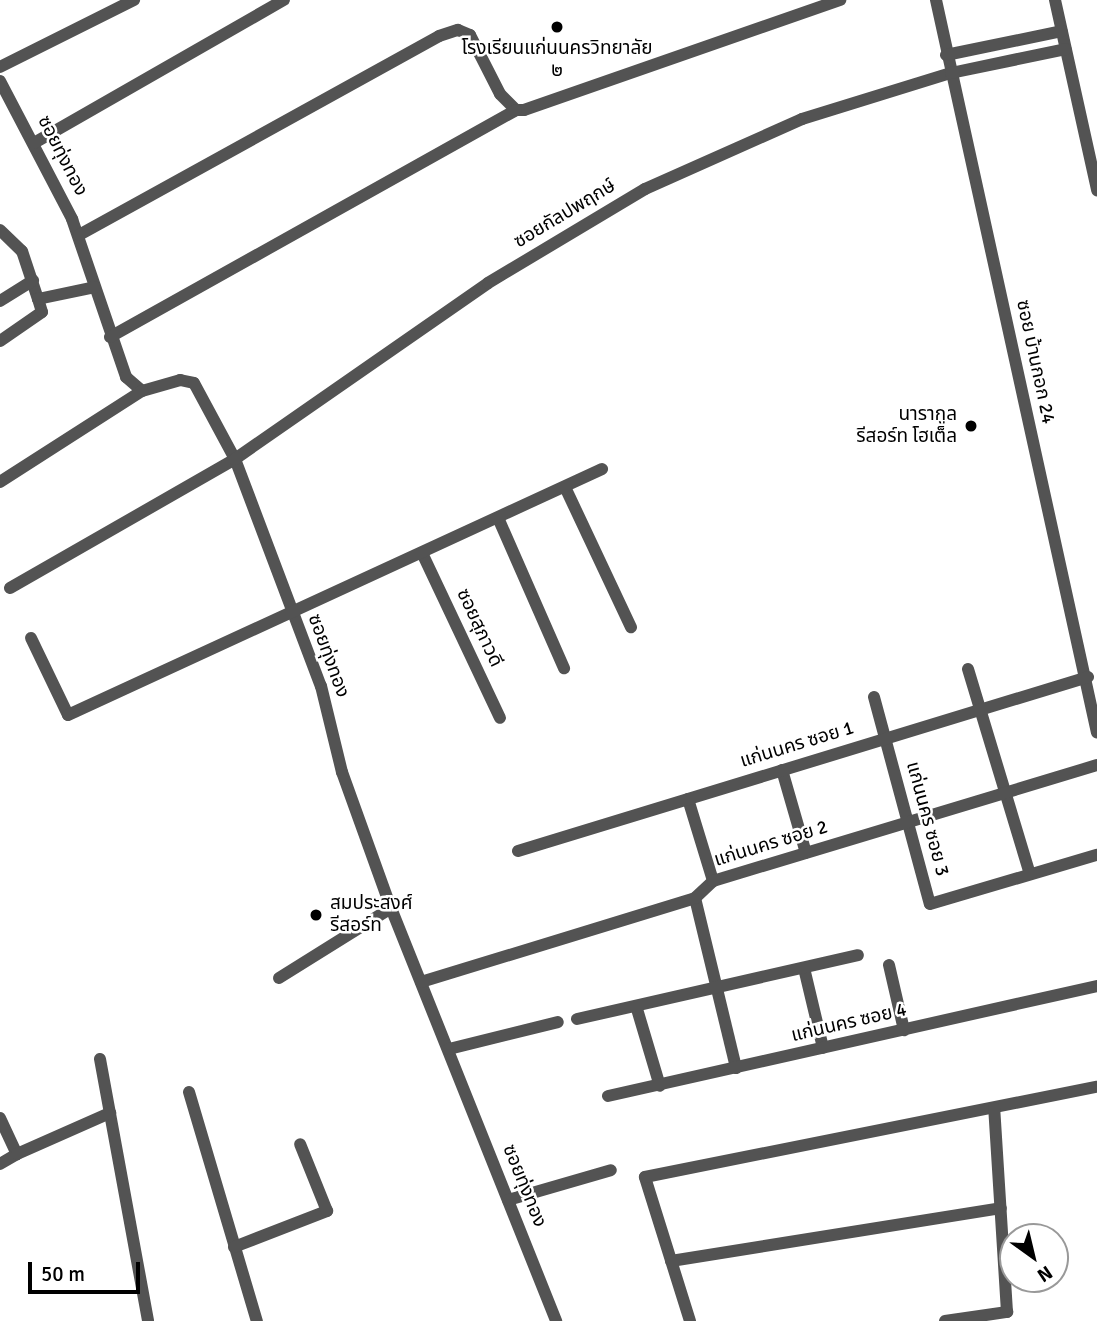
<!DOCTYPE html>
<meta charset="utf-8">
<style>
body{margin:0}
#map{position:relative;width:1097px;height:1321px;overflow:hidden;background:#fff;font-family:Signika,"Noto Sans Thai",sans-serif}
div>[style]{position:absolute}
.street>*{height:12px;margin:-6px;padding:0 6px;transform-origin:6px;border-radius:6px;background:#535353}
.dots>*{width:19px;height:19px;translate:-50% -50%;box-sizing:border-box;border:4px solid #fff;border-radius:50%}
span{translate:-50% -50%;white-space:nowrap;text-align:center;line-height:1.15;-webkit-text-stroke:5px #fff;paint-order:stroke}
.poi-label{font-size:19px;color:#000}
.right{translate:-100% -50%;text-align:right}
.left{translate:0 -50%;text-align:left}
.street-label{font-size:19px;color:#000}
.north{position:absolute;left:999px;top:1223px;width:70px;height:70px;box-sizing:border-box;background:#fff;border:2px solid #999;border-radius:50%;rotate:146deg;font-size:19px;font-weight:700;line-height:28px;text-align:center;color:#000}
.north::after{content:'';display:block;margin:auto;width:24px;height:32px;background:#000;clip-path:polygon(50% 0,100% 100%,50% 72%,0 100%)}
.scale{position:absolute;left:28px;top:1262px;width:112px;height:32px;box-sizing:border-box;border:4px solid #000;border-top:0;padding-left:9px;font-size:21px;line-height:24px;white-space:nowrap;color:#000;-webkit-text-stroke:5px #fff;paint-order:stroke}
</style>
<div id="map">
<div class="street">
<div style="left:936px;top:0;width:750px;rotate:77.61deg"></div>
<div style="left:1055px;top:0;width:195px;rotate:77.5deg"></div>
<div style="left:946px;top:55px;width:118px;rotate:-11.7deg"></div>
<div style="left:0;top:67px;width:150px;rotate:-26.6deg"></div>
<div style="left:0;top:81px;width:156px;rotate:62.4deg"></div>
<div style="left:72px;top:219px;width:167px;rotate:71.1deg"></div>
<div style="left:126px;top:377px;width:21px;rotate:41deg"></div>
<div style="left:142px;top:391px;width:40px;rotate:-16deg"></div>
<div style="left:180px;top:380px;width:14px;rotate:12deg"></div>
<div style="left:194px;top:383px;width:86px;rotate:61.7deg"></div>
<div style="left:235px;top:459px;width:243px;rotate:69.3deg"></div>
<div style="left:321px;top:686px;width:89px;rotate:76.3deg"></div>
<div style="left:342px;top:772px;width:145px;rotate:70.2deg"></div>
<div style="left:391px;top:908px;width:445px;rotate:68.2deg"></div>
<div style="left:34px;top:143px;width:288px;rotate:-29.8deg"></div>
<div style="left:0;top:230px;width:30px;rotate:44deg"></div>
<div style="left:22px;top:251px;width:51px;rotate:71.6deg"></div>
<div style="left:79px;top:235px;width:411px;rotate:-28.9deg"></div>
<div style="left:439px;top:36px;width:20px;rotate:-18deg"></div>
<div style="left:458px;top:30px;width:13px;rotate:23deg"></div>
<div style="left:470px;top:35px;width:66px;rotate:63deg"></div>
<div style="left:500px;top:94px;width:23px;rotate:45deg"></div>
<div style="left:516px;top:110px;width:8px"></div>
<div style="left:524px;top:110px;width:335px;rotate:-19.2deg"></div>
<div style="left:0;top:301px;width:39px;rotate:-32deg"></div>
<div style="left:110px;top:337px;width:465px;rotate:-29.2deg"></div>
<div style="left:0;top:341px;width:51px;rotate:-34.6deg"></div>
<div style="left:42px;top:312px;width:14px;rotate:-107deg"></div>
<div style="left:38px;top:299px;width:58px;rotate:-11.9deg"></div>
<div style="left:0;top:482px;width:169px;rotate:-32.7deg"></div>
<div style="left:565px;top:487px;width:155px;rotate:64.8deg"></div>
<div style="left:499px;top:520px;width:162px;rotate:66.3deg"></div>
<div style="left:423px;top:555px;width:180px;rotate:64.7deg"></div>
<div style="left:10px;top:588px;width:259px;rotate:-29.8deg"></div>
<div style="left:235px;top:459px;width:308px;rotate:-34.8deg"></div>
<div style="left:488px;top:283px;width:183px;rotate:-30.9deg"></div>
<div style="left:645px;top:189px;width:172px;rotate:-24deg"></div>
<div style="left:802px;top:119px;width:156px;rotate:-17.2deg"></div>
<div style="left:951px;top:73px;width:117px;rotate:-11.8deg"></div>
<div style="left:31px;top:638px;width:85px;rotate:64.3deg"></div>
<div style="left:68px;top:715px;width:588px;rotate:-24.73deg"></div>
<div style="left:968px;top:669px;width:214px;rotate:73.2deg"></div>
<div style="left:874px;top:697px;width:214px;rotate:74.9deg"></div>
<div style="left:930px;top:904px;width:174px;rotate:-16.4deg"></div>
<div style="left:782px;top:770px;width:86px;rotate:73.9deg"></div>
<div style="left:688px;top:799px;width:86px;rotate:73deg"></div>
<div style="left:518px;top:851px;width:596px;rotate:-16.98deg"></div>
<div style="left:695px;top:898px;width:175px;rotate:76.4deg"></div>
<div style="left:889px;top:965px;width:67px;rotate:77deg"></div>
<div style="left:804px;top:968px;width:82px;rotate:76.6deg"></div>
<div style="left:279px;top:978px;width:132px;rotate:-32deg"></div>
<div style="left:421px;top:982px;width:287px;rotate:-17deg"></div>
<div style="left:695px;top:898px;width:25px;rotate:-43deg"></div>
<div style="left:713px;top:881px;width:401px;rotate:-16.8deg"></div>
<div style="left:637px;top:1009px;width:80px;rotate:73.4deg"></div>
<div style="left:577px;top:1019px;width:288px;rotate:-12.8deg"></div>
<div style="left:449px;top:1049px;width:112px;rotate:-13.9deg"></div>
<div style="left:100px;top:1059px;width:266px;rotate:79.6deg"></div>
<div style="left:189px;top:1092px;width:239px;rotate:73.5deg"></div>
<div style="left:608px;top:1096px;width:501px;rotate:-12.68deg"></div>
<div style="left:0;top:1118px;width:40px;rotate:65deg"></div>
<div style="left:17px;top:1154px;width:20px;rotate:150deg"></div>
<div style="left:17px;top:1154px;width:102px;rotate:-23.8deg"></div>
<div style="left:508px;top:1200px;width:107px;rotate:-16.2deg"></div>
<div style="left:234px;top:1247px;width:100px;rotate:-21.2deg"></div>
<div style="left:327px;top:1211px;width:72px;rotate:-111.9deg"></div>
<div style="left:671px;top:1261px;width:334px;rotate:-9.1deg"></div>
<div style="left:690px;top:1321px;width:151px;rotate:-107.4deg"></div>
<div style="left:645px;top:1177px;width:461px;rotate:-11.3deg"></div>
<div style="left:945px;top:1321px;width:63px;rotate:-8.3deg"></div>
<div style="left:1007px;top:1312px;width:204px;rotate:-93.6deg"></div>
</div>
<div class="dots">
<div style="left:557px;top:27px;background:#000"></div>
<div style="left:971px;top:426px;background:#000"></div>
<div style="left:316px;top:915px;background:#000"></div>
</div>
<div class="poi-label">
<span style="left:557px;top:60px">โรงเรียนแก่นนครวิทยาลัย<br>๒</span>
<span class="right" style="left:957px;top:426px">นารากูล<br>รีสอร์ท โฮเต็ล</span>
<span class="left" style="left:330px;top:915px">สมประสงศ์<br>รีสอร์ท</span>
</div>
<div class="street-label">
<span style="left:62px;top:156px;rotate:63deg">ซอยทุ่งทอง</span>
<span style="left:565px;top:214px;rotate:-31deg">ซอยกัลปพฤกษ์</span>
<span style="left:1035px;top:362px;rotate:78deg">ซอย บ้านกอก 24</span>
<span style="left:479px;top:628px;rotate:65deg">ซอยสุภาวดี</span>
<span style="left:328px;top:656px;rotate:70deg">ซอยทุ่งทอง</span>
<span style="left:797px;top:745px;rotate:-17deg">แก่นนคร ซอย 1</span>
<span style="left:927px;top:819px;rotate:75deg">แก่นนคร ซอย 3</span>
<span style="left:771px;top:844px;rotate:-17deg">แก่นนคร ซอย 2</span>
<span style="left:849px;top:1023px;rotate:-13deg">แก่นนคร ซอย 4</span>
<span style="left:524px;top:1186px;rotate:68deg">ซอยทุ่งทอง</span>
</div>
<div class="north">N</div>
<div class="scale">50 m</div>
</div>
